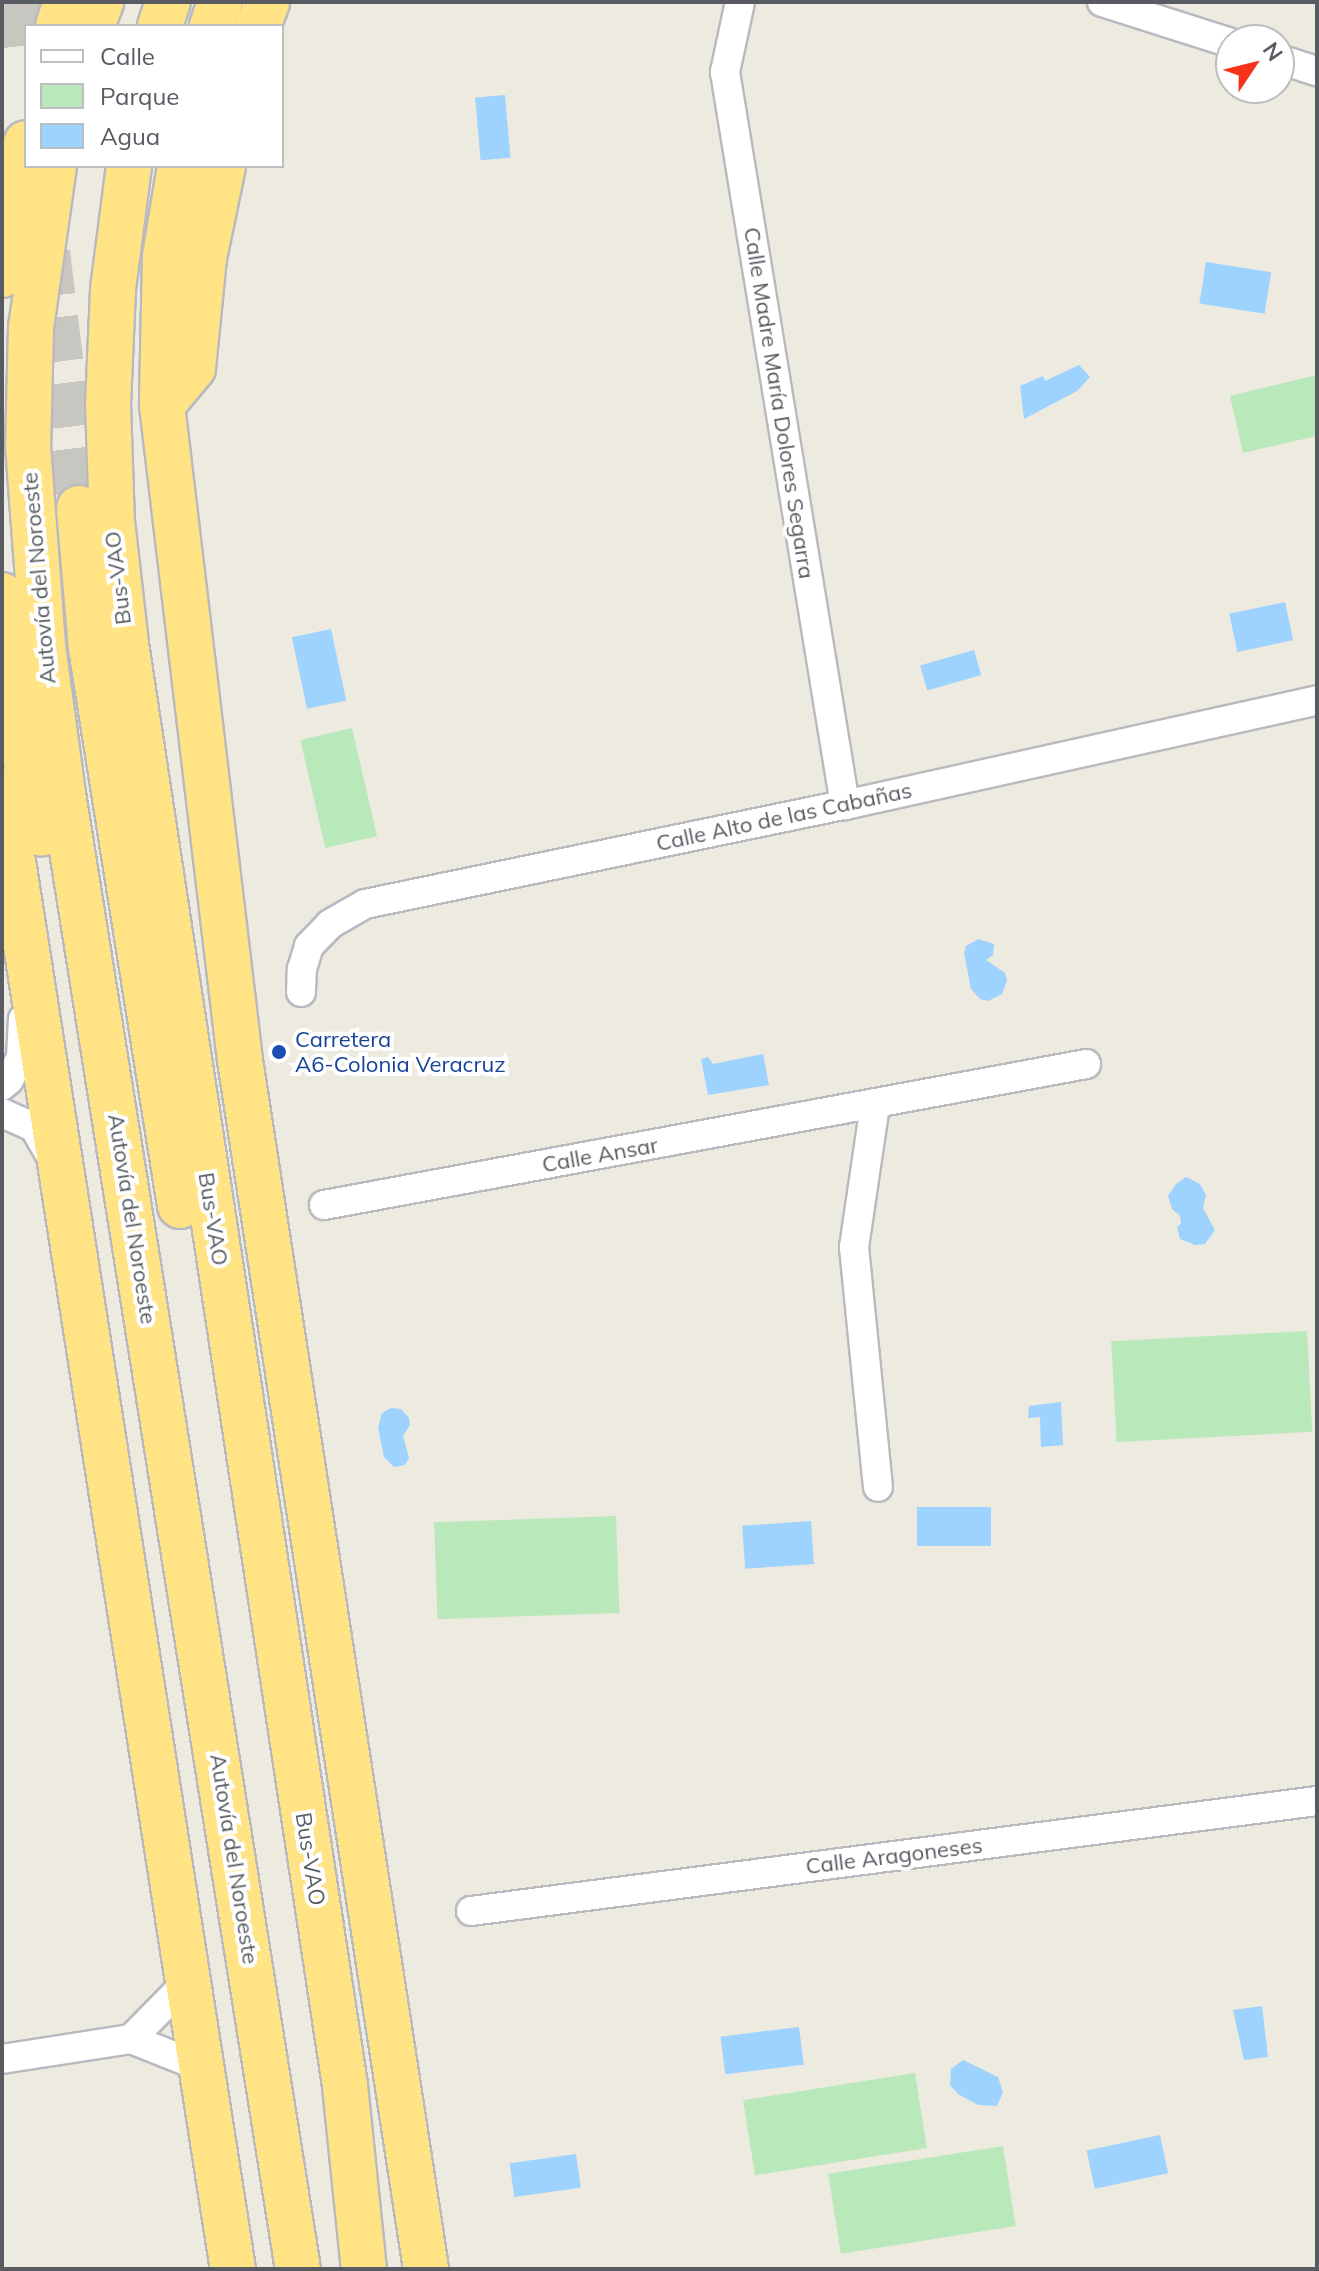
<!DOCTYPE html>
<meta charset="utf-8">
<style>
body{margin:0}
#map{position:relative;width:1319px;height:2271px;overflow:hidden;background:#edeadf;font-family:Mulish,sans-serif}
div>[style]{position:absolute}
.green>*{inset:0;background:#b9e8ba;transform-origin:0 0}
.water>*{inset:0;background:#9ed2ff;transform-origin:0 0}
.highway-tunnel>*{height:44px;margin-top:-22px;transform-origin:0;background:repeating-linear-gradient(90deg,#c8c6c0 0 44px,transparent 0 66px)}
.roads{filter:drop-shadow(2px 0 #b8bac0) drop-shadow(-2px 0 #b8bac0) drop-shadow(0 2px #b8bac0) drop-shadow(0 -2px #b8bac0)}
.street>*{height:28px;margin:-14px;padding:0 14px;transform-origin:14px;border-radius:14px;background:#fff}
.highway>*{height:44px;margin:-22px;padding:0 22px;transform-origin:22px;border-radius:22px;background:#ffe385}
.dots>*{width:22px;height:22px;translate:-50% -50%;box-sizing:border-box;border:4px solid #fff;border-radius:50%}
span{translate:-50% -50%;white-space:nowrap;text-align:center;line-height:1.15;-webkit-text-stroke:8px #fff;paint-order:stroke}
.street-label{font-size:22px;color:#585c62}
.transit-label{font-size:22px;color:#164399}
.left{translate:0 -50%;text-align:left}
.frame{position:absolute;inset:0;border:4px solid #585c62;pointer-events:none}
.legend{position:absolute;left:24px;top:24px;width:260px;height:144px;box-sizing:border-box;background:#fff;border:2px solid #bcbec0;margin:0;padding:10px 14px;list-style:none;font-size:24px;color:#585c62}
.legend li{display:flex;align-items:center;gap:16px;height:40px}
.legend b{width:40px;border:2px solid #bcbec0}
.north{position:absolute;left:1215px;top:24px;width:80px;height:80px;box-sizing:border-box;background:#fff;border:2px solid #bcbec0;border-radius:50%;rotate:55deg;font-size:22px;font-weight:700;line-height:32px;text-align:center;color:#585c62}
.north::after{content:'';display:block;margin:auto;width:28px;height:36px;background:#f8321b;clip-path:polygon(50% 0,100% 100%,50% 72%,0 100%)}
</style>
<div id="map">
<div class="green">
<div style="clip-path:polygon(1317px 375px,1317px 436px,1243px 453px,1230px 396px)"></div>
<div style="left:352px;top:728px;width:111px;height:53px;rotate:77deg"></div>
<div style="left:1307px;top:1331px;width:101px;height:196px;rotate:87deg"></div>
<div style="left:616px;top:1516px;width:97px;height:182px;rotate:88deg"></div>
<div style="left:915px;top:2073px;width:76px;height:174px;rotate:81deg"></div>
<div style="left:1003px;top:2146px;width:81px;height:177px;rotate:81deg"></div>
</div>
<div class="water">
<div style="left:505px;top:95px;width:63px;height:30px;rotate:85deg"></div>
<div style="left:1206px;top:262px;width:66px;height:42px;rotate:9deg"></div>
<div style="clip-path:polygon(1079px 365px,1090px 377px,1077px 391px,1024px 419px,1020px 386px,1043px 376px,1045px 381px)"></div>
<div style="left:1285px;top:602px;width:39px;height:57px;rotate:78deg"></div>
<div style="left:331px;top:629px;width:73px;height:40px;rotate:78deg"></div>
<div style="left:974px;top:650px;width:26px;height:56px;rotate:74deg"></div>
<div style="clip-path:polygon(978px 939px,994px 944px,993px 955px,986px 960px,1005px 973px,1007px 981px,1002px 994px,988px 1001px,980px 999px,971px 989px,964px 953px,966px 946px)"></div>
<div style="clip-path:polygon(763px 1054px,769px 1085px,708px 1095px,701px 1059px,708px 1057px,713px 1064px)"></div>
<div style="clip-path:polygon(1186px 1177px,1200px 1184px,1206px 1195px,1203px 1208px,1215px 1230px,1205px 1244px,1195px 1245px,1180px 1239px,1177px 1227px,1181px 1224px,1180px 1216px,1172px 1209px,1168px 1196px,1176px 1184px)"></div>
<div style="clip-path:polygon(1061px 1402px,1063px 1445px,1041px 1447px,1040px 1417px,1028px 1418px,1029px 1406px)"></div>
<div style="clip-path:polygon(391px 1408px,401px 1409px,409px 1418px,410px 1425px,403px 1436px,409px 1458px,405px 1465px,394px 1467px,384px 1457px,378px 1428px,382px 1413px)"></div>
<div style="left:917px;top:1507px;width:74px;height:39px"></div>
<div style="left:811px;top:1521px;width:43px;height:69px;rotate:86deg"></div>
<div style="clip-path:polygon(1262px 2006px,1268px 2057px,1244px 2060px,1233px 2010px)"></div>
<div style="left:799px;top:2027px;width:38px;height:79px;rotate:83deg"></div>
<div style="clip-path:polygon(963px 2060px,998px 2077px,1003px 2092px,997px 2106px,978px 2105px,958px 2094px,950px 2085px,951px 2069px)"></div>
<div style="left:1160px;top:2135px;width:39px;height:75px;rotate:78deg"></div>
<div style="left:576px;top:2154px;width:34px;height:67px;rotate:82deg"></div>
</div>
<div class="highway-tunnel">
<div style="left:18px;top:2px;width:65px;rotate:83deg"></div>
<div style="left:48px;top:252px;width:258px;rotate:83.1deg"></div>
</div>
<div class="roads">
<div class="street">
<div style="left:740px;top:2px;width:72px;rotate:102.1deg"></div>
<div style="left:725px;top:72px;width:743px;rotate:80.7deg"></div>
<div style="left:1102px;top:2px;width:135px;rotate:17.6deg"></div>
<div style="left:1279px;top:59px;width:40px;rotate:18deg"></div>
<div style="left:301px;top:992px;width:23px;rotate:-88deg"></div>
<div style="left:302px;top:969px;width:24px;rotate:-73deg"></div>
<div style="left:309px;top:946px;width:30px;rotate:-46deg"></div>
<div style="left:330px;top:924px;width:40px;rotate:-29.7deg"></div>
<div style="left:365px;top:904px;width:490px;rotate:-11.7deg"></div>
<div style="left:845px;top:805px;width:484px;rotate:-12.5deg"></div>
<div style="left:2px;top:1086px;width:9px;rotate:-41deg"></div>
<div style="left:9px;top:1080px;width:26px;rotate:-62deg"></div>
<div style="left:21px;top:1057px;width:38px;rotate:-87deg"></div>
<div style="left:875px;top:1105px;width:144px;rotate:98.4deg"></div>
<div style="left:854px;top:1247px;width:241px;rotate:84.3deg"></div>
<div style="left:2px;top:1113px;width:35px;rotate:24deg"></div>
<div style="left:34px;top:1127px;width:36px;rotate:60deg"></div>
<div style="left:324px;top:1205px;width:775px;rotate:-10.48deg"></div>
<div style="left:471px;top:1911px;width:853px;rotate:-7.41deg"></div>
<div style="left:131px;top:2039px;width:81px;rotate:-45.5deg"></div>
<div style="left:2px;top:2059px;width:131px;rotate:-8.8deg"></div>
<div style="left:131px;top:2039px;width:73px;rotate:21.7deg"></div>
</div>
<div class="highway">
<div style="left:58px;top:26px;width:25px;rotate:-72deg"></div>
<div style="left:92px;top:26px;width:26px;rotate:-69deg"></div>
<div style="left:160px;top:26px;width:25px;rotate:-72deg"></div>
<div style="left:212px;top:26px;width:25px;rotate:-72deg"></div>
<div style="left:258px;top:26px;width:26px;rotate:-69deg"></div>
<div style="left:54px;top:166px;width:163px;rotate:98.1deg"></div>
<div style="left:31px;top:327px;width:119px;rotate:91.4deg"></div>
<div style="left:28px;top:446px;width:201px;rotate:85.7deg"></div>
<div style="left:43px;top:646px;width:149px;rotate:82.3deg"></div>
<div style="left:63px;top:794px;width:1494px;rotate:80.95deg"></div>
<div style="left:129px;top:166px;width:125px;rotate:97.4deg"></div>
<div style="left:113px;top:290px;width:113px;rotate:92.5deg"></div>
<div style="left:108px;top:403px;width:118px;rotate:88.1deg"></div>
<div style="left:112px;top:521px;width:124px;rotate:83.5deg"></div>
<div style="left:126px;top:644px;width:1459px;rotate:81.36deg"></div>
<div style="left:345px;top:2086px;width:184px;rotate:84.1deg"></div>
<div style="left:180px;top:166px;width:92px;rotate:99.4deg"></div>
<div style="left:165px;top:257px;width:148px;rotate:91.2deg"></div>
<div style="left:162px;top:405px;width:660px;rotate:83.21deg"></div>
<div style="left:240px;top:1060px;width:1223px;rotate:81.25deg"></div>
<div style="left:2px;top:275px;width:134px;rotate:-79.7deg"></div>
<div style="left:163px;top:404px;width:47px;rotate:-50.2deg"></div>
<div style="left:193px;top:368px;width:111px;rotate:-84.3deg"></div>
<div style="left:204px;top:258px;width:94px;rotate:-78.3deg"></div>
<div style="left:79px;top:508px;width:140px;rotate:85.1deg"></div>
<div style="left:91px;top:647px;width:566px;rotate:80.95deg"></div>
<div style="left:2px;top:595px;width:176px;rotate:81.8deg"></div>
<div style="left:27px;top:769px;width:66px;rotate:77.7deg"></div>
<div style="left:2px;top:791px;width:1496px;rotate:81.12deg"></div>
</div>
</div>
<div class="dots">
<div style="left:279px;top:1052px;background:#1a4fb4"></div>
</div>
<div class="street-label">
<span style="left:779px;top:403px;rotate:81deg">Calle Madre María Dolores Segarra</span>
<span style="left:39px;top:578px;rotate:-95deg">Autovía del Noroeste</span>
<span style="left:118px;top:578px;rotate:-97deg">Bus-VAO</span>
<span style="left:784px;top:817px;rotate:-12deg">Calle Alto de las Cabañas</span>
<span style="left:600px;top:1155px;rotate:-10deg">Calle Ansar</span>
<span style="left:132px;top:1219px;rotate:81deg">Autovía del Noroeste</span>
<span style="left:213px;top:1219px;rotate:81deg">Bus-VAO</span>
<span style="left:894px;top:1856px;rotate:-7deg">Calle Aragoneses</span>
<span style="left:234px;top:1859px;rotate:81deg">Autovía del Noroeste</span>
<span style="left:310px;top:1859px;rotate:81deg">Bus-VAO</span>
</div>
<div class="transit-label">
<span class="left" style="left:295px;top:1052px">Carretera<br>A6-Colonia Veracruz</span>
</div>
<div class="frame"></div>
<ul class="legend">
<li><b style="height:10px;background:#fff"></b>Calle</li>
<li><b style="height:22px;background:#b9e8ba"></b>Parque</li>
<li><b style="height:22px;background:#9ed2ff"></b>Agua</li>
</ul>
<div class="north">N</div>
</div>
